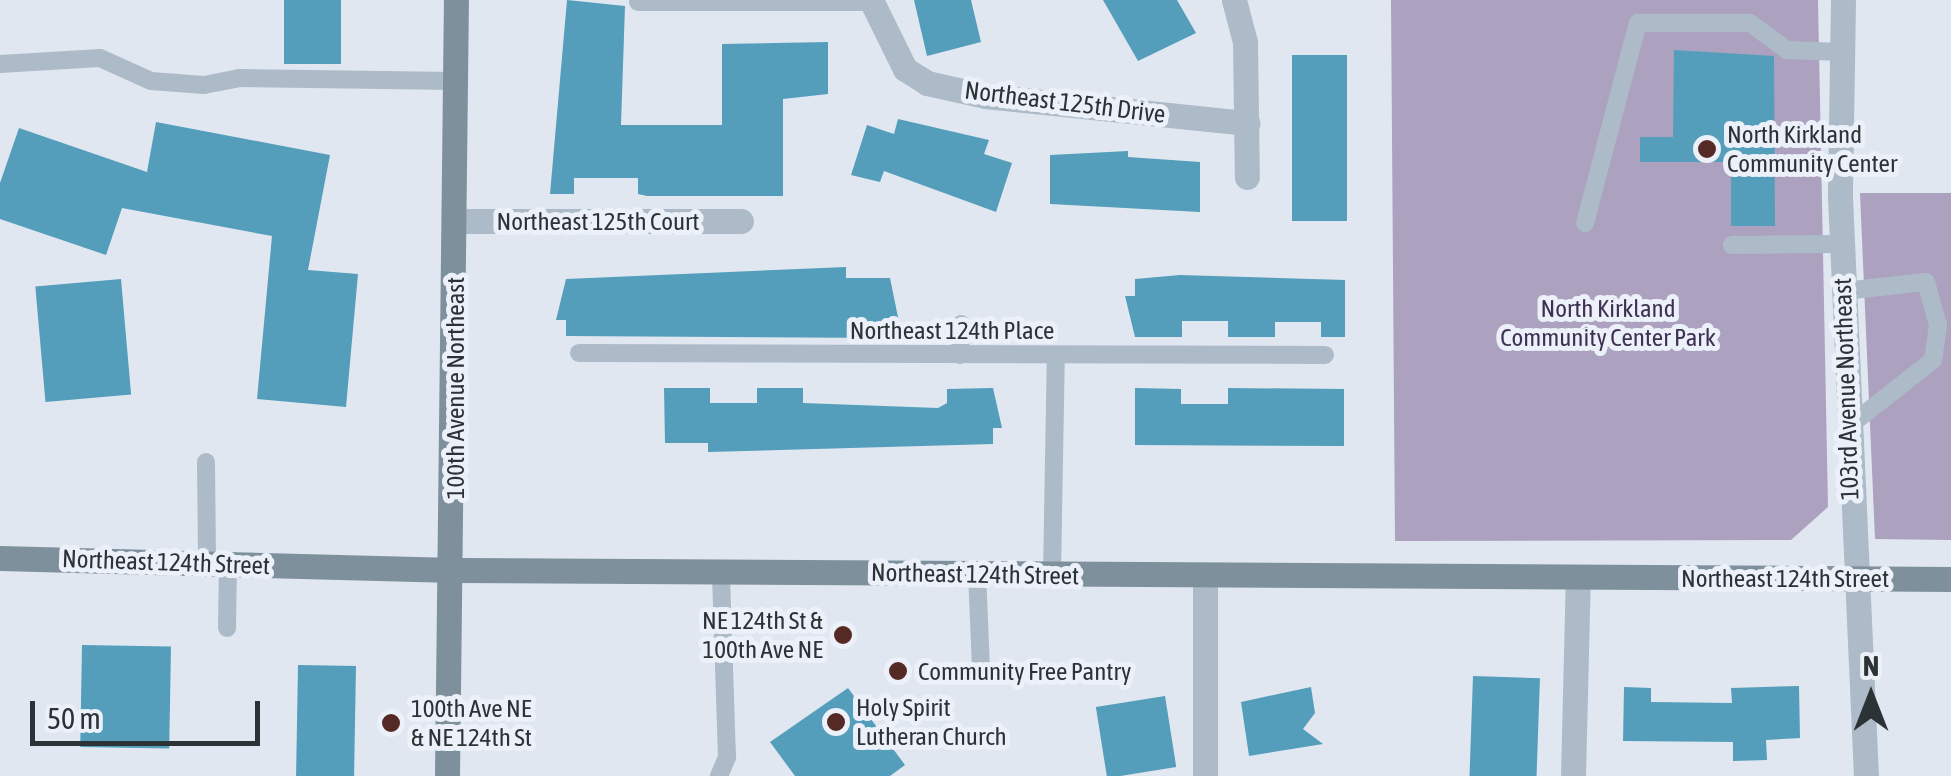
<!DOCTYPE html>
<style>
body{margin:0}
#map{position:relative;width:1951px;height:776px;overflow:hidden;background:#e0e7f1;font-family:"Asap Condensed",sans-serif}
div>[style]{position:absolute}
.green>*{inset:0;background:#aca1bf}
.building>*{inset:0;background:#549ebb;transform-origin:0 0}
.lane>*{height:18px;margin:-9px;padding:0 9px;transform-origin:9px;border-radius:9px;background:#adbbc8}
.street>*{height:25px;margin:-12.5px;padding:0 12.5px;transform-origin:12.5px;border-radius:12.5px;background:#adbbc8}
.secondary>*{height:25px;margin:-12.5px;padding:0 12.5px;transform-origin:12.5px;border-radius:12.5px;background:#7e909c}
.dots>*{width:28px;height:28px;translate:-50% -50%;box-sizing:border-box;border:5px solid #ecf1f9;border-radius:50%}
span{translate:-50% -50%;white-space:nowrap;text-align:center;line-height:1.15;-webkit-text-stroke:10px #ecf1f9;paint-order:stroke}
.street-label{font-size:25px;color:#2b3337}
.poi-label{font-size:25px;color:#2b3337}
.left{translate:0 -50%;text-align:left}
.right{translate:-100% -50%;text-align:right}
.park-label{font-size:25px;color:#3f3153}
.north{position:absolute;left:1821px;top:646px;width:100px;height:100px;-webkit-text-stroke:8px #ecf1f9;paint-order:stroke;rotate:0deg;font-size:28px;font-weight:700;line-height:40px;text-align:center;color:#2b3337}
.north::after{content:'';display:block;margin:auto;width:35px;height:45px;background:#2b3337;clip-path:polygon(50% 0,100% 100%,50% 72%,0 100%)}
.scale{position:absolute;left:30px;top:701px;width:230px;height:45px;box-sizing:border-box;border:5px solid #2b3337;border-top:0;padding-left:12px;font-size:30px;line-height:35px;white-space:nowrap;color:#2b3337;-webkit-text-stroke:8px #ecf1f9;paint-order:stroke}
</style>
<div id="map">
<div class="green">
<div style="clip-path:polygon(1391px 0,1818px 0,1828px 507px,1791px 540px,1395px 541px)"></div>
<div style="clip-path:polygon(1860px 193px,1951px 193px,1951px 540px,1875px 539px)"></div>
</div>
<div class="building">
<div style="left:284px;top:0;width:57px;height:64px"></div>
<div style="clip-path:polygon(567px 0,625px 6px,621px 125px,722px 125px,722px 44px,828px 42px,828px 94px,783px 99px,783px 196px,647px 196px,638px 194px,638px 178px,574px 178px,574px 194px,550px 194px)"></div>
<div style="clip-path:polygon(914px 0,971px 0,981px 42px,927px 56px)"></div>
<div style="clip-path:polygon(1103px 0,1177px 0,1196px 33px,1138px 61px)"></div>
<div style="clip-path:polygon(1674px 50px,1774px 56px,1775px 226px,1731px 226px,1731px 162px,1640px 162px,1640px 137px,1673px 137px)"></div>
<div style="left:1292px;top:55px;width:55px;height:166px"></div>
<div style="clip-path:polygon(898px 119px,989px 140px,984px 154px,1012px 163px,996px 212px,884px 171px,880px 182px,851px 175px,867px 125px,894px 134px)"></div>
<div style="clip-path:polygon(156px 122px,330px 155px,308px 270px,358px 274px,346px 407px,257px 399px,272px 236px,122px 208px,106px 255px,0 219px,0 183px,19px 128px,147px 172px)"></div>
<div style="clip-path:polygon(1128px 151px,1128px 157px,1200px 162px,1200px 212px,1050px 204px,1050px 155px)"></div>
<div style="clip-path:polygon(846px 267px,846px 278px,890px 278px,899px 322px,889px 322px,889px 338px,566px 336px,566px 320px,556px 320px,566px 279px)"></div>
<div style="clip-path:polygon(1180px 275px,1345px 280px,1345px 337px,1321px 337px,1321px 322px,1275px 322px,1275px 337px,1228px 337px,1228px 321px,1182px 321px,1182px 337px,1135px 337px,1125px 296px,1135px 296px,1135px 279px)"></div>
<div style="left:121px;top:279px;width:116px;height:86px;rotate:85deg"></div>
<div style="clip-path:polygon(664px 388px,710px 388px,710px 403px,757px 403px,757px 388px,803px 388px,803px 403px,938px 408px,947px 403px,947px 389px,993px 388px,1002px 428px,993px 428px,993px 444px,708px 452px,708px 443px,665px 443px)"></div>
<div style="clip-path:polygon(1135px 388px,1181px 389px,1181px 404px,1228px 404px,1228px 388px,1344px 389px,1344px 446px,1135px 445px)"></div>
<div style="left:82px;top:645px;width:89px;height:102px;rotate:1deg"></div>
<div style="left:298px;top:665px;width:58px;height:111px;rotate:1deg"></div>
<div style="left:1473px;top:676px;width:67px;height:100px;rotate:2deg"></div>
<div style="clip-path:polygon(1799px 686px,1800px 738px,1766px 740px,1767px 760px,1733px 761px,1733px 742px,1623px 741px,1624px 687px,1651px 688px,1651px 702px,1732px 703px,1731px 688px)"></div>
<div style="clip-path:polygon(1311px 687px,1315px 713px,1303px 729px,1323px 744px,1249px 756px,1241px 702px)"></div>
<div style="clip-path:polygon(848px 688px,905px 765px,890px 776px,795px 776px,770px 742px)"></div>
<div style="left:1165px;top:696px;width:72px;height:70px;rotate:81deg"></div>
</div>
<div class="lane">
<div style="left:638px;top:2px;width:233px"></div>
<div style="left:0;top:64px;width:100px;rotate:-3.4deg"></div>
<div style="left:100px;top:58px;width:56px;rotate:24.3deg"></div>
<div style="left:151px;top:81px;width:53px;rotate:4.3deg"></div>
<div style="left:204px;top:85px;width:36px;rotate:-11deg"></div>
<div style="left:239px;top:78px;width:217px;rotate:0.8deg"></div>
<div style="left:1585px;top:223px;width:207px;rotate:-75.2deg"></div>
<div style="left:1638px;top:23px;width:112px"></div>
<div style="left:1750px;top:23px;width:46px;rotate:36.1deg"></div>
<div style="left:1787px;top:50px;width:55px;rotate:2.1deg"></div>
<div style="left:1732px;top:245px;width:110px;rotate:-0.5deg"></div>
<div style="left:1844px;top:291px;width:82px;rotate:-6.3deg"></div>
<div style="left:1926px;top:282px;width:45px;rotate:74.4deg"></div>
<div style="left:1938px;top:325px;width:35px;rotate:98deg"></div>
<div style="left:1933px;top:360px;width:108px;rotate:141.8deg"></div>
<div style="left:579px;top:353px;width:746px;rotate:0.15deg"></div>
<div style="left:960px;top:355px;width:31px;rotate:-88deg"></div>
<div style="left:206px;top:462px;width:101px;rotate:89.4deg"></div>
<div style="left:977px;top:573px;width:95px;rotate:87.6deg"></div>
<div style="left:1052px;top:575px;width:220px;rotate:-89deg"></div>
<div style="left:227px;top:628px;width:64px;rotate:-89.1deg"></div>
<div style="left:719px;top:776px;width:21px;rotate:-67deg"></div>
<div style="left:727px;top:757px;width:185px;rotate:-91.9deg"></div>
</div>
<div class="street">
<div style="left:871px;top:0;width:77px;rotate:63.8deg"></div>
<div style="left:905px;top:69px;width:26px;rotate:32deg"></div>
<div style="left:927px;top:83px;width:59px;rotate:12.6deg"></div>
<div style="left:985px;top:96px;width:264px;rotate:5.9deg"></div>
<div style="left:1234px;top:0;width:43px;rotate:75.3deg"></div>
<div style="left:1245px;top:42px;width:135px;rotate:89.2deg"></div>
<div style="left:1843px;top:0;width:197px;rotate:90.9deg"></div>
<div style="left:1840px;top:197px;width:580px;rotate:87.43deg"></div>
<div style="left:456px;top:221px;width:285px"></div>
<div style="left:1205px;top:576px;width:200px;rotate:90deg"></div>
<div style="left:1573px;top:776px;width:198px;rotate:-88.6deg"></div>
</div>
<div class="secondary">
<div style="left:0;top:558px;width:454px;rotate:1.5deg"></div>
<div style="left:454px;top:570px;width:1497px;rotate:0.34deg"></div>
<div style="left:447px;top:776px;width:776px;rotate:-89.34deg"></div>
</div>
<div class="dots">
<div style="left:1707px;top:149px;background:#552924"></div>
<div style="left:843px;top:635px;background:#552924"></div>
<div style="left:898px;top:671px;background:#552924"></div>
<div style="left:836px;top:722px;background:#552924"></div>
<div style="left:391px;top:723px;background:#552924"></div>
</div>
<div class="street-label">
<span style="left:1065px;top:102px;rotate:7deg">Northeast 125th Drive</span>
<span style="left:598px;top:221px">Northeast 125th Court</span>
<span style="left:952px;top:330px">Northeast 124th Place</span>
<span style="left:455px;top:388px;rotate:-90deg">100th Avenue Northeast</span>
<span style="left:1846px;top:389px;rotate:-92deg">103rd Avenue Northeast</span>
<span style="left:166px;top:562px;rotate:2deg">Northeast 124th Street</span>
<span style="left:975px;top:574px;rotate:1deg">Northeast 124th Street</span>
<span style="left:1785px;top:578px">Northeast 124th Street</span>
</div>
<div class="poi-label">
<span class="left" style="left:1727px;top:149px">North Kirkland<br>Community Center</span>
<span class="right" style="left:823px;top:635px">NE 124th St &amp;<br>100th Ave NE</span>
<span class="left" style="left:918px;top:671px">Community Free Pantry</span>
<span class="left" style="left:856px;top:722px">Holy Spirit<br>Lutheran Church</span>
<span class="left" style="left:411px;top:723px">100th Ave NE<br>&amp; NE 124th St</span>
</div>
<div class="park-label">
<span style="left:1608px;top:323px">North Kirkland<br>Community Center Park</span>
</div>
<div class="north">N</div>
<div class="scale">50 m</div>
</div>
